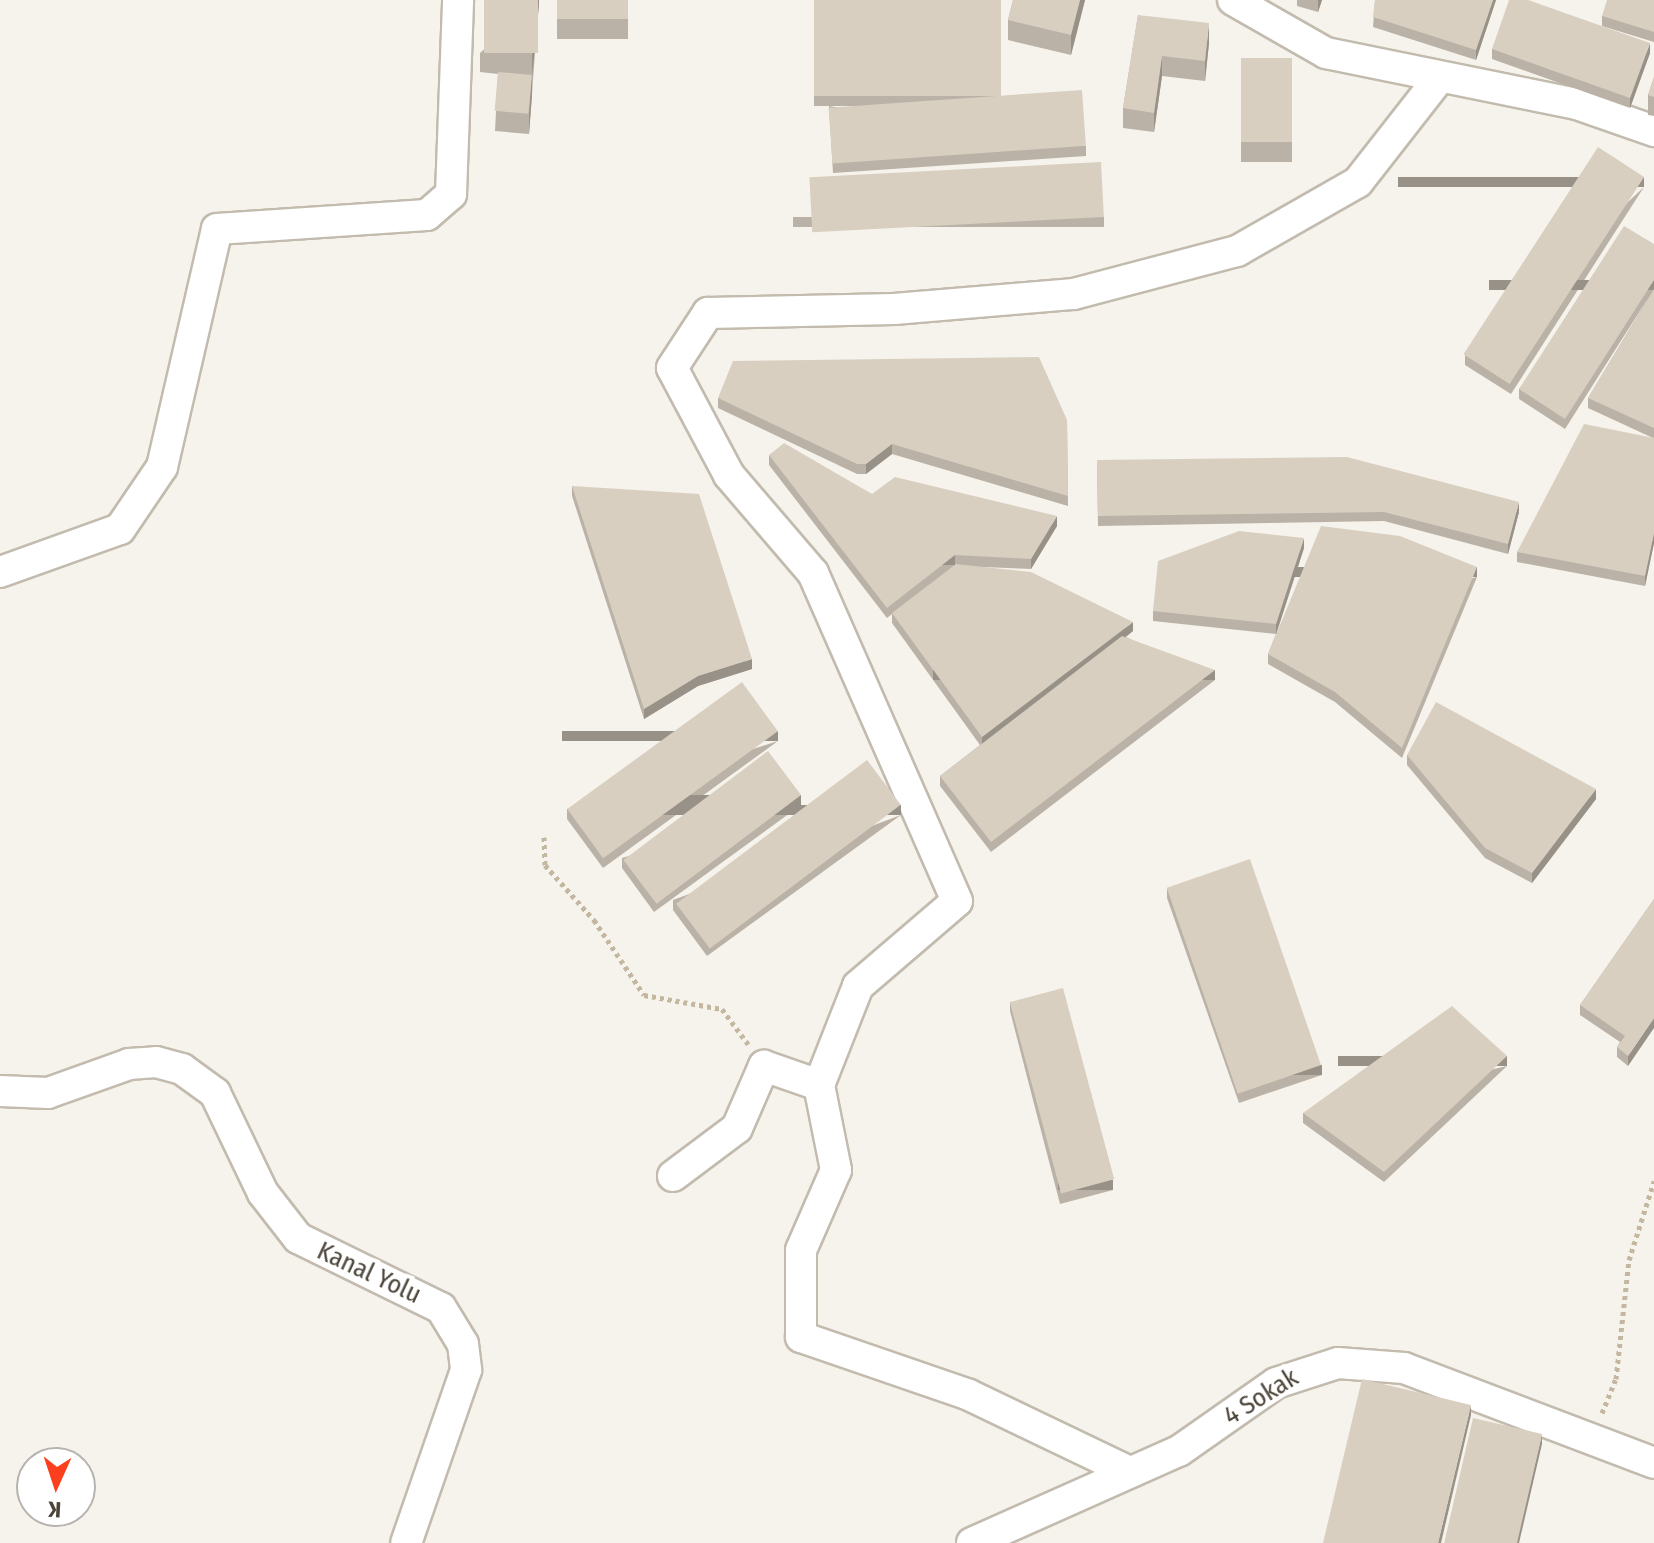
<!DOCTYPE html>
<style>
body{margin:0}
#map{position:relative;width:1654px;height:1543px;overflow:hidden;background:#f6f3ec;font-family:"Fira Sans Condensed",sans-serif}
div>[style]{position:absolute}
.path>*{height:5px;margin-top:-2.5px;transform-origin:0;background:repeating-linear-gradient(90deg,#c4b79f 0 4px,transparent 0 8px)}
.roads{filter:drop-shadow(2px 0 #c2bbae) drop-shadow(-2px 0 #c2bbae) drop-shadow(0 2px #c2bbae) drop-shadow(0 -2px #c2bbae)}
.street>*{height:30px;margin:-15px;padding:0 15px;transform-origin:15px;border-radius:15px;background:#fff}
.wall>*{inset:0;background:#bab2a6;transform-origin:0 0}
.shaded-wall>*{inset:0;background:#979187;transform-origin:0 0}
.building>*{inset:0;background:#d8cfc1;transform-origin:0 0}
span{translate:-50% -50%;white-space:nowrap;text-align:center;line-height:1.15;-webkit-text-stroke:8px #fff;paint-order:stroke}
.street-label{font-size:26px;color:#4b4439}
.north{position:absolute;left:16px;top:1447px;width:80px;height:80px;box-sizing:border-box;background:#fff;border:2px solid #b7b4b0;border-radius:50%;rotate:183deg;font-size:22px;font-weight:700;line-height:32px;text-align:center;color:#4b4439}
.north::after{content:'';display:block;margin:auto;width:28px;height:36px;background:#fc3f1d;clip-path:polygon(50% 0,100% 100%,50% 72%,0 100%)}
</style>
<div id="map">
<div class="path">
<div style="left:544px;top:837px;width:28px;rotate:88deg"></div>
<div style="left:545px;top:865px;width:74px;rotate:48.3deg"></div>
<div style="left:594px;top:920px;width:90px;rotate:56.3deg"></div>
<div style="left:644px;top:995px;width:79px;rotate:10.2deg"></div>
<div style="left:722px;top:1009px;width:44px;rotate:53.4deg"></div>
<div style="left:1602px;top:1413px;width:37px;rotate:-68deg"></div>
<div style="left:1616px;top:1379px;width:120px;rotate:-83.8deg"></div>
<div style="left:1629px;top:1260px;width:83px;rotate:-72.4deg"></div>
</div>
<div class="roads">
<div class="street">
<div style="left:1233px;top:0;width:107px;rotate:29.7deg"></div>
<div style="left:1326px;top:53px;width:256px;rotate:11.5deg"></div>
<div style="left:1577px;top:104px;width:82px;rotate:19.3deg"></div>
<div style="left:0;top:572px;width:127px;rotate:-19.7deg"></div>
<div style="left:120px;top:529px;width:75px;rotate:-55.9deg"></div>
<div style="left:162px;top:467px;width:244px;rotate:-77deg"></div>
<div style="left:217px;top:229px;width:210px;rotate:-3.8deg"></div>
<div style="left:427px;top:215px;width:32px;rotate:-41deg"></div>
<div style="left:451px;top:194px;width:194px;rotate:-87.9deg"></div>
<div style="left:819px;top:1085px;width:106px;rotate:-68.5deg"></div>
<div style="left:858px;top:986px;width:130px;rotate:-40.6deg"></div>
<div style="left:957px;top:901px;width:358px;rotate:-113.7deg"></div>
<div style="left:813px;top:573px;width:129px;rotate:-130.6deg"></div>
<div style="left:729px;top:475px;width:121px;rotate:-118deg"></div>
<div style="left:672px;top:368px;width:66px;rotate:-56.8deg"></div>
<div style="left:708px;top:313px;width:186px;rotate:-1.2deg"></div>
<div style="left:894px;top:309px;width:181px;rotate:-4.8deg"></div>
<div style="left:1074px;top:294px;width:169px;rotate:-14.8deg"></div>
<div style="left:1237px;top:251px;width:139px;rotate:-29.7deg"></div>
<div style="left:1358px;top:182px;width:133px;rotate:-52deg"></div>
<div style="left:0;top:1091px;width:48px;rotate:2.4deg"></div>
<div style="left:48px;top:1093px;width:86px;rotate:-19.7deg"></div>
<div style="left:129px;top:1064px;width:27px;rotate:-4deg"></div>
<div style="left:156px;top:1062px;width:27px;rotate:15deg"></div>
<div style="left:182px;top:1069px;width:41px;rotate:36deg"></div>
<div style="left:215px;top:1093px;width:111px;rotate:64.4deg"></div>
<div style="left:263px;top:1193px;width:57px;rotate:52.1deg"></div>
<div style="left:298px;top:1238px;width:159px;rotate:26.1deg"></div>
<div style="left:441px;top:1308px;width:42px;rotate:58.6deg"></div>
<div style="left:463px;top:1344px;width:26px;rotate:83deg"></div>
<div style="left:466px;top:1370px;width:183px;rotate:109.1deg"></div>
<div style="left:673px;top:1176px;width:80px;rotate:-36.9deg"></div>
<div style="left:737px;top:1128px;width:68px;rotate:-66.5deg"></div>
<div style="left:764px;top:1066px;width:58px;rotate:19.1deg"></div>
<div style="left:819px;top:1085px;width:87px;rotate:78.7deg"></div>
<div style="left:836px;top:1170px;width:87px;rotate:113.6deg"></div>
<div style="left:801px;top:1250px;width:87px;rotate:90deg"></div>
<div style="left:801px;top:1337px;width:176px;rotate:19deg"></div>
<div style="left:967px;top:1394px;width:181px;rotate:25.6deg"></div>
<div style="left:972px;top:1543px;width:227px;rotate:-24deg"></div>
<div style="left:1179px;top:1451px;width:118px;rotate:-35deg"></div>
<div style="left:1276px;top:1383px;width:65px;rotate:-17.9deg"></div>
<div style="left:1338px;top:1363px;width:66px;rotate:4.3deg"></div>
<div style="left:1404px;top:1368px;width:267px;rotate:20.8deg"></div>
</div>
</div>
<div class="wall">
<div style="clip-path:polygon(539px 0,529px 134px,495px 131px,498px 74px,480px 72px,480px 53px)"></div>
<div style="left:557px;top:0;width:71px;height:39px"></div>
<div style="left:814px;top:0;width:187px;height:106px"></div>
<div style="clip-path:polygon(1013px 0,1085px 0,1071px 55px,1008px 40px,1008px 20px)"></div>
<div style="clip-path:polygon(1297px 0,1322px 0,1318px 12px,1297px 6px)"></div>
<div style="clip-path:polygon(1375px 0,1496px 0,1476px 60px,1373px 27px)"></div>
<div style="clip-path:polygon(1654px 0,1654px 42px,1602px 26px,1602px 16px)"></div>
<div style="clip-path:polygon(1138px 15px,1209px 43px,1205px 81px,1162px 76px,1154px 132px,1123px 128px,1123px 108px)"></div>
<div style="clip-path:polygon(1492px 49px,1650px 53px,1630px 108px,1492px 59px)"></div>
<div style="left:1241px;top:58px;width:51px;height:104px"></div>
<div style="clip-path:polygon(1654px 77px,1654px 116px,1648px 115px,1648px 95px)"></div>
<div style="clip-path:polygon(829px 106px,1086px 146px,1086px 156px,833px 173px)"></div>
<div style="clip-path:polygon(1644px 187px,1511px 394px,1465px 365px,1465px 355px)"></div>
<div style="left:1104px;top:217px;width:10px;height:311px;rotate:90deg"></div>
<div style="clip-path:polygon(1654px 244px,1654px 543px,1645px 586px,1517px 562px,1517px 552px,1653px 438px,1588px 408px,1588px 398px,1650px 295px,1565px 429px,1519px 399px,1519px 389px)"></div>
<div style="clip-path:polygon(718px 398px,1067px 420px,1068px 506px,892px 454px,866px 474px,857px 474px,718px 408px)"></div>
<div style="clip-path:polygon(769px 455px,872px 494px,1057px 526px,1031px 569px,983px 567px,1133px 631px,1126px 637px,1215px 680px,991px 852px,940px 786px,940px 776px,980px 745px,892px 623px,892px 614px,887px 618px,769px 465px)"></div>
<div style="clip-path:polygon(1097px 460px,1519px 512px,1508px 554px,1384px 521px,1098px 526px)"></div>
<div style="clip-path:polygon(572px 486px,752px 669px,698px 686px,644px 719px,572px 496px)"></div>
<div style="clip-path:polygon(1304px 548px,1277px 632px,1477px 577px,1402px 758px,1335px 702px,1268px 664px,1268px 654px,1276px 634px,1153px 621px,1153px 611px)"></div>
<div style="clip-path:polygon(778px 741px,603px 868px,567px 819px,567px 809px)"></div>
<div style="clip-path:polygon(1407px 755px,1596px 799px,1532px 883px,1485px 858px,1407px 765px)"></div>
<div style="clip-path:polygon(801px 805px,654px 912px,622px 868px,622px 858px)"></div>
<div style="clip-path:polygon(901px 815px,707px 956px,673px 910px,673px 900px)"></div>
<div style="clip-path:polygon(1167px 888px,1322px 1075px,1239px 1103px,1167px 898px)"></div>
<div style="clip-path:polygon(1654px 899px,1628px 1066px,1617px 1057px,1617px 1047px,1620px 1042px,1580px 1015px,1580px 1005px)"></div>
<div style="clip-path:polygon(1010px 1001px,1113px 1190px,1060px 1204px,1010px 1011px)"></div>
<div style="clip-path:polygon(1507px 1066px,1384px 1182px,1303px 1123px,1303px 1113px)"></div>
</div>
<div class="shaded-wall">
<div style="clip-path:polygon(538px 0,539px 0,539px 5px,532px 77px,532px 57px)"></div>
<div style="clip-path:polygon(1080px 0,1085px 0,1071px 55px,1071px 35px)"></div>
<div style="clip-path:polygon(1318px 0,1322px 0,1318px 12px)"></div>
<div style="clip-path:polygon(1493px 0,1496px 0,1476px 60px,1476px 50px)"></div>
<div style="clip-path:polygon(1209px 23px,1209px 43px,1205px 81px,1205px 61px)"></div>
<div style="clip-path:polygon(1650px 43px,1650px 53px,1630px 108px,1630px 98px)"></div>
<div style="clip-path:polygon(1162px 56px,1162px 76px,1154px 132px,1154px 113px)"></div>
<div style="clip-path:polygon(532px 75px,532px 95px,529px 134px,529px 114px)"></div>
<div style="left:1644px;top:177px;width:10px;height:246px;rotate:90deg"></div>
<div style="left:1654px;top:280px;width:10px;height:165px;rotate:90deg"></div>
<div style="clip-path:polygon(892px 444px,892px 454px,866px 474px,866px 464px)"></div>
<div style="clip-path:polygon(1519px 502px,1519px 512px,1508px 554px,1508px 544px)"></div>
<div style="clip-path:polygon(1057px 516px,1057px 526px,1031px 569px,1031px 559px)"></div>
<div style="clip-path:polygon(1654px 533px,1654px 543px,1645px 586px,1645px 576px)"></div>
<div style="clip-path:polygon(1304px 538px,1304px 548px,1276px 634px,1276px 624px)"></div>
<div style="left:955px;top:555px;width:10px;height:86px;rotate:90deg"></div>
<div style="left:1477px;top:567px;width:10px;height:196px;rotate:90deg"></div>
<div style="clip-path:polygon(1133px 622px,1133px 631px,982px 747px,982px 737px)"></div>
<div style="clip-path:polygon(752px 659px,752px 669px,698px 686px,644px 719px,644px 709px,698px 676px)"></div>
<div style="left:1215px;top:670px;width:10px;height:282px;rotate:90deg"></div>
<div style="left:778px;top:731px;width:10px;height:216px;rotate:90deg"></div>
<div style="clip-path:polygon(1596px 789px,1596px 799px,1532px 883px,1532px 873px)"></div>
<div style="left:801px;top:795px;width:10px;height:182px;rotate:90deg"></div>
<div style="left:901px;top:805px;width:10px;height:240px;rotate:90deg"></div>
<div style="clip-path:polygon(1654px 1018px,1654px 1028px,1628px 1066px,1628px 1056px)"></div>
<div style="left:1507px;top:1056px;width:10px;height:169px;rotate:90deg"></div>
<div style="left:1322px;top:1065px;width:10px;height:88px;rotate:90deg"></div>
<div style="left:1113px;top:1180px;width:10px;height:55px;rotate:90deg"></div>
<div style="clip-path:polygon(1471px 1405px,1471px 1415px,1441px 1543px,1438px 1543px)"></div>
<div style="clip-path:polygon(1542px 1434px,1542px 1444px,1519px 1543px,1516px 1543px)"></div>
</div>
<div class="building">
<div style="left:484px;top:0;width:54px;height:53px"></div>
<div style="left:557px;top:0;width:71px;height:19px"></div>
<div style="left:814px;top:0;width:187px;height:96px"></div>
<div style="clip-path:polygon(1013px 0,1080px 0,1071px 35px,1008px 20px)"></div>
<div style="clip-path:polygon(1375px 0,1493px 0,1476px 50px,1373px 17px)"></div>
<div style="clip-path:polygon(1509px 0,1528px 0,1650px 43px,1630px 98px,1492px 49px)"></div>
<div style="clip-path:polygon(1607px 0,1654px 0,1654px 32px,1602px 16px)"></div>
<div style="clip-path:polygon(1138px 15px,1209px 23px,1205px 61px,1162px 56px,1154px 113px,1123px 108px)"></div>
<div style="left:1241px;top:58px;width:51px;height:84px"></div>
<div style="left:498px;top:72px;width:34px;height:39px;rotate:5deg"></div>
<div style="clip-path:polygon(1654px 77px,1654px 97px,1648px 95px)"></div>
<div style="left:1082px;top:90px;width:56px;height:254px;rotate:86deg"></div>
<div style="left:1598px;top:147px;width:55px;height:247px;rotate:33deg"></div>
<div style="left:1101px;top:162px;width:55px;height:292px;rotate:87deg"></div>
<div style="clip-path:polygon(1624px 226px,1654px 244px,1654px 280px,1565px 419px,1519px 389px)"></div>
<div style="clip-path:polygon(1654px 289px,1654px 428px,1588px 398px)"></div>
<div style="clip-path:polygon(1039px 357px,1067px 420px,1068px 496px,892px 444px,866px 464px,857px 464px,718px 398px,733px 361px)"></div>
<div style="clip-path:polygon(1584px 424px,1654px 438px,1654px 533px,1645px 576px,1517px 552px)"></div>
<div style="clip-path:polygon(784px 443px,872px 494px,895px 477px,1057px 516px,1031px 559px,955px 555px,887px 608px,769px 455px)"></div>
<div style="clip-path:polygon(1347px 457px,1519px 502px,1508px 544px,1384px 512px,1098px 516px,1097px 460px)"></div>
<div style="clip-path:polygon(572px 486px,699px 494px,752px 659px,698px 676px,644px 709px)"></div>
<div style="clip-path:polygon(1321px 526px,1400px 536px,1477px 567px,1402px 748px,1335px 692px,1268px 654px)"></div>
<div style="clip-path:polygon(1239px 531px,1304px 538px,1276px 624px,1153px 611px,1158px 561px)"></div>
<div style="clip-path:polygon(956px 564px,1031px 572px,1133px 622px,982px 737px,892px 613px)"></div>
<div style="clip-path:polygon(1122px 636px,1215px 670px,991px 842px,940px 776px)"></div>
<div style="left:742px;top:682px;width:61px;height:216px;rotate:54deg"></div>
<div style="clip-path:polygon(1436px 702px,1596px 789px,1532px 873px,1485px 848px,1407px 755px)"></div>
<div style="left:768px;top:751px;width:55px;height:181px;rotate:53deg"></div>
<div style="left:867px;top:760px;width:56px;height:239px;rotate:53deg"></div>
<div style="left:1250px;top:859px;width:218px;height:88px;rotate:71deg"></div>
<div style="clip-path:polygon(1654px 899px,1654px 1018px,1628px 1056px,1617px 1047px,1625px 1036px,1580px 1005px)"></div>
<div style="left:1063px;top:988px;width:198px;height:55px;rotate:75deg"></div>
<div style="clip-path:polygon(1452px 1006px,1507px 1056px,1384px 1172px,1303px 1113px)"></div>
<div style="clip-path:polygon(1362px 1379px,1471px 1405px,1438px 1543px,1323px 1543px)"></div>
<div style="left:1473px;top:1418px;width:71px;height:128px;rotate:13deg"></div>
</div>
<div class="street-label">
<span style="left:369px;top:1273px;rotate:25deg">Kanal Yolu</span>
<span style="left:1261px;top:1397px;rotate:-32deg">4 Sokak</span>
</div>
<div class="north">K</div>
</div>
